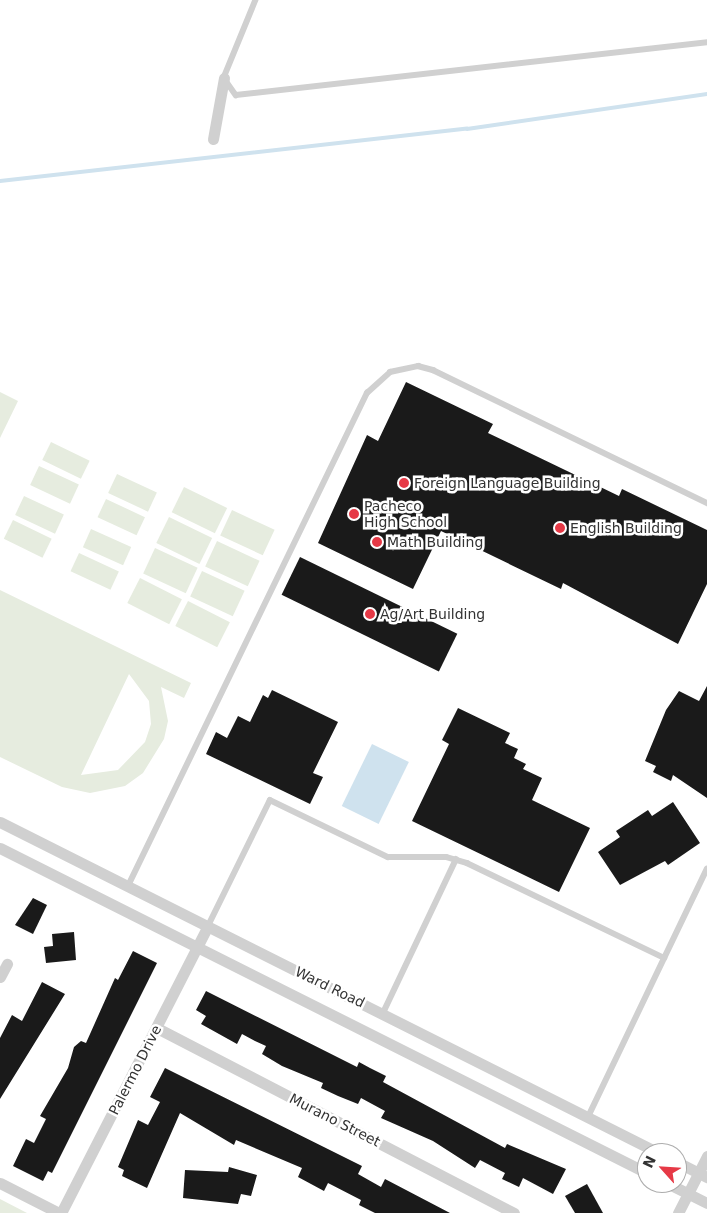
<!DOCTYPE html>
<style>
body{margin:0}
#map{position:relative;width:707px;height:1213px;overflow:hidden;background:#fff;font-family:"DejaVu Sans",sans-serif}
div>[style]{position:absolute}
.green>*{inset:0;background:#e6ecdf;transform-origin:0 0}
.water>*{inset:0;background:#cfe2ee;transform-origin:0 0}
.stream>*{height:4px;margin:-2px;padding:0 2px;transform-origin:2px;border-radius:2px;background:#cfe2ee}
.building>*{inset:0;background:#1a1a1a;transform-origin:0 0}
.lane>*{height:5.5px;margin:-2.75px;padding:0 2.75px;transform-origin:2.75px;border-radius:2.75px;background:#d0d0d0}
.street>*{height:11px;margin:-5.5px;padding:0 5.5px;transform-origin:5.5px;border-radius:5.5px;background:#d0d0d0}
.dots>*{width:14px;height:14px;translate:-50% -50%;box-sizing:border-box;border:2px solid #fff;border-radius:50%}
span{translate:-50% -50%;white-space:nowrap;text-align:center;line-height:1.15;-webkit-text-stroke:5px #fff;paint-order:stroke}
.poi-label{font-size:14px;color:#333}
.left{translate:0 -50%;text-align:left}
.street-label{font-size:14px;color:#333}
.north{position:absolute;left:637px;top:1143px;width:50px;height:50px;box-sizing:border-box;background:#fff;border:1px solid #adadad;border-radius:50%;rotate:296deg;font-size:14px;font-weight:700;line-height:20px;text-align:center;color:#333}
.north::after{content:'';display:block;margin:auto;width:18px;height:22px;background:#e63946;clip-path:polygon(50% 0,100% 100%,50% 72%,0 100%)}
</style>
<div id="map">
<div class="green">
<div style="clip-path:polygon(0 392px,18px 401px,0 438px)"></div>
<div style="left:51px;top:442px;width:43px;height:20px;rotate:26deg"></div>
<div style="left:39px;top:466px;width:44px;height:21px;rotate:25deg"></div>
<div style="left:117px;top:474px;width:44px;height:21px;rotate:25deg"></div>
<div style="left:184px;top:487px;width:48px;height:28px;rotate:26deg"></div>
<div style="left:24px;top:496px;width:44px;height:21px;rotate:25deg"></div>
<div style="left:106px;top:499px;width:43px;height:20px;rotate:25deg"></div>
<div style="left:232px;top:510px;width:47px;height:28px;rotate:25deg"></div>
<div style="left:169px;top:517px;width:48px;height:29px;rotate:26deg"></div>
<div style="left:13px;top:520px;width:43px;height:21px;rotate:26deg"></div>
<div style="left:91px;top:529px;width:44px;height:20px;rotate:24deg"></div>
<div style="left:217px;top:541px;width:47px;height:28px;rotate:25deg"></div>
<div style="left:155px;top:548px;width:47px;height:28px;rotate:25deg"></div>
<div style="left:79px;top:553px;width:44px;height:20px;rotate:25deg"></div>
<div style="left:202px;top:571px;width:47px;height:28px;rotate:25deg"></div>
<div style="left:140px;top:578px;width:47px;height:28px;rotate:27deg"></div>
<div style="clip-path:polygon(evenodd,0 590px,191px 683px,184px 698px,161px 687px,168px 721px,164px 739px,143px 773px,125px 786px,90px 793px,62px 787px,0 757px,0 590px,129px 674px,149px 701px,151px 724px,145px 742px,118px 770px,81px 775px,129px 674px)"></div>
<div style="left:188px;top:601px;width:47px;height:28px;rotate:27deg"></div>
<div style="clip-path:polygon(0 1199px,27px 1213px,0 1213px)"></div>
</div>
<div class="water">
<div style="left:372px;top:744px;width:41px;height:69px;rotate:26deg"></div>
</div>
<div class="stream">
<div style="left:0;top:181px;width:470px;rotate:-6.4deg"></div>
<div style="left:467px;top:129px;width:243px;rotate:-8.3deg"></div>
</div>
<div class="building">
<div style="clip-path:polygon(406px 382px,493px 424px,488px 433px,619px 496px,622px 489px,707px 530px,707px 584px,678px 644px,563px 583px,561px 589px,441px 531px,413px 589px,318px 543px,367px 435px,378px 441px)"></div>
<div style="left:300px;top:557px;width:175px;height:42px;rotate:26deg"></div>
<div style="clip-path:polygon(707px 686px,707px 798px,673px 775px,671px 781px,653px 772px,656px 766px,645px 761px,666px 710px,679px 691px,699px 701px)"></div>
<div style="clip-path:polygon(272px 690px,338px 722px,313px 773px,323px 777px,310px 804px,206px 754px,216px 732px,227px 738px,238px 716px,250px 722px,263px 695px,268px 698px)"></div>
<div style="clip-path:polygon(458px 708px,510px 733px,505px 743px,518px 749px,514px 758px,526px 764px,523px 769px,542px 778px,532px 800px,590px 828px,559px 892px,412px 821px,449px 744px,442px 740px)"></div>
<div style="clip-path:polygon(673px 802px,700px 843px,668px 865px,665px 861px,620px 885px,598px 852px,620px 837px,616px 831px,648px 810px,652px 816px)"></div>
<div style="clip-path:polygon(33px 898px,47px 905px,33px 934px,15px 925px)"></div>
<div style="clip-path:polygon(74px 932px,76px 960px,46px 963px,44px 947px,53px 946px,52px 934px)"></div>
<div style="clip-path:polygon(133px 951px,157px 963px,52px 1173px,48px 1171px,43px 1181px,13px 1166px,26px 1139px,34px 1143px,46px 1119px,40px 1116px,68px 1068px,74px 1047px,81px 1041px,86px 1043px,115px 978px,118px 980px)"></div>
<div style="clip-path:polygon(42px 982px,65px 994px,0 1099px,0 1038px,12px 1015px,22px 1021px)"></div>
<div style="clip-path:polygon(206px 991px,357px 1067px,359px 1062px,370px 1068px,386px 1076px,383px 1082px,505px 1148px,507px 1144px,566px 1169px,553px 1194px,523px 1178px,519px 1187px,502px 1179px,505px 1173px,480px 1160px,475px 1168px,433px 1141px,381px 1118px,385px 1111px,361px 1098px,358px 1104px,338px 1096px,321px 1088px,323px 1083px,282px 1066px,262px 1054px,266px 1046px,255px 1041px,242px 1034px,237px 1044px,201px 1024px,206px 1016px,196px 1010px)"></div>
<div style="clip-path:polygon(165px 1068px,362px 1166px,358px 1174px,381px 1187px,385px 1179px,450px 1213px,375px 1213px,359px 1205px,361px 1200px,328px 1183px,324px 1191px,298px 1177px,302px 1168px,236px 1140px,234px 1145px,180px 1113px,147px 1188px,122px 1176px,124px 1170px,118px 1167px,138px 1120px,148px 1125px,160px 1102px,150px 1097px)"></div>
<div style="clip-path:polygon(229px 1167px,257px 1175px,251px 1196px,241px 1194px,238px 1204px,183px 1198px,185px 1170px,228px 1172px)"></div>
<div style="clip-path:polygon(587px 1184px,603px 1213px,575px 1213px,565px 1196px)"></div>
</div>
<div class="lane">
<div style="left:256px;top:0;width:84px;rotate:112.3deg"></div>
<div style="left:224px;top:78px;width:21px;rotate:55deg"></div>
<div style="left:236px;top:95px;width:474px;rotate:-6.4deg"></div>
<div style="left:128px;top:886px;width:548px;rotate:-64.14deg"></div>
<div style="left:367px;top:393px;width:31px;rotate:-42deg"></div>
<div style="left:390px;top:372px;width:29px;rotate:-12deg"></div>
<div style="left:418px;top:366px;width:16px;rotate:15deg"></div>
<div style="left:433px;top:370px;width:305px;rotate:25.9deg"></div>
<div style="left:208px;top:926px;width:140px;rotate:-63.8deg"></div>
<div style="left:270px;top:800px;width:131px;rotate:25.8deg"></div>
<div style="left:388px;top:857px;width:58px"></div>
<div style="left:446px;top:857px;width:22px;rotate:16deg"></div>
<div style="left:467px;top:863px;width:219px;rotate:25.7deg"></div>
<div style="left:383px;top:1013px;width:170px;rotate:-64.6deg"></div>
<div style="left:588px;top:1117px;width:275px;rotate:-64.4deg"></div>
</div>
<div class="street">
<div style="left:213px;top:139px;width:62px;rotate:-79.8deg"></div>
<div style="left:0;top:822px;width:737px;rotate:26.67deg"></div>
<div style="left:0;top:848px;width:724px;rotate:26.67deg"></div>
<div style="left:0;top:977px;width:15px;rotate:-62deg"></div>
<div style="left:157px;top:1028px;width:402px;rotate:27.4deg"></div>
<div style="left:677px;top:1162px;width:34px;rotate:27deg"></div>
<div style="left:0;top:1183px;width:66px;rotate:27deg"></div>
<div style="left:667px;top:1183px;width:45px;rotate:26.6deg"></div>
<div style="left:61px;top:1213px;width:322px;rotate:-62.9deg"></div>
<div style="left:678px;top:1213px;width:64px;rotate:-63deg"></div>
</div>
<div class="dots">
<div style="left:404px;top:483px;background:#e63946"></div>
<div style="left:354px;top:514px;background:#e63946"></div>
<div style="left:560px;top:528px;background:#e63946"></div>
<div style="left:377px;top:542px;background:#e63946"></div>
<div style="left:370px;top:614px;background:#e63946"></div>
</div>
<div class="poi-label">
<span class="left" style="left:414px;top:483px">Foreign Language Building</span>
<span class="left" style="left:364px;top:514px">Pacheco<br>High School</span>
<span class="left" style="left:570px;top:528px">English Building</span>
<span class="left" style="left:387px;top:542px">Math Building</span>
<span class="left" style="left:380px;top:614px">Ag/Art Building</span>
</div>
<div class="street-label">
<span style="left:330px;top:987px;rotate:26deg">Ward Road</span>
<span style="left:135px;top:1070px;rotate:-63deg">Palermo Drive</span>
<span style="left:335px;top:1120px;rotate:27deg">Murano Street</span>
</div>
<div class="north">N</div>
</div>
